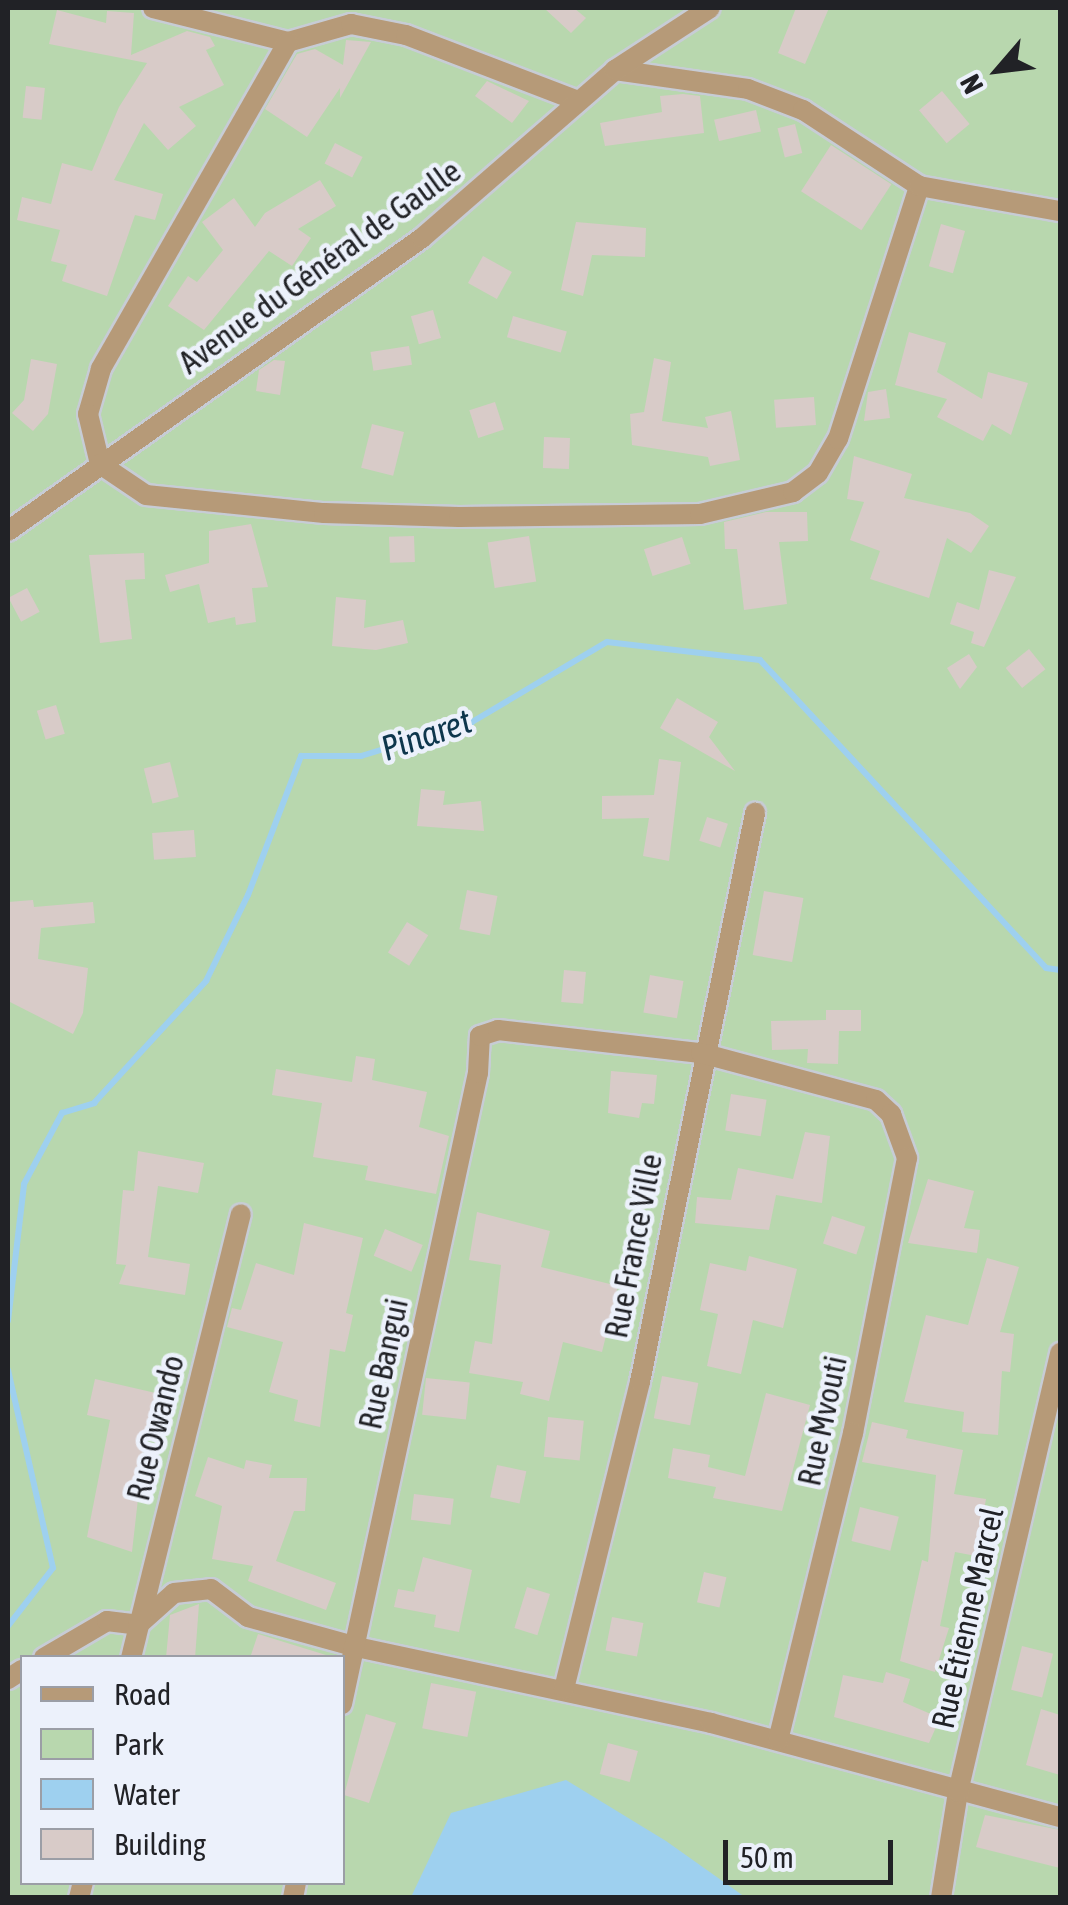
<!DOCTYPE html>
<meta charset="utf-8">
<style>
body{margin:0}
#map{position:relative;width:1068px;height:1905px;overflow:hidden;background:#ecf1fb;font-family:"Asap Condensed",sans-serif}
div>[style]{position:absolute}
.green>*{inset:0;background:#b8d7ae}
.water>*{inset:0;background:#9ed0ef}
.stream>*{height:6px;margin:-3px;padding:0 3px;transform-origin:3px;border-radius:3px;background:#9ed0ef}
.building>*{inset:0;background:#d8cbc8;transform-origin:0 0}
.roads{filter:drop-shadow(2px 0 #c7ccd5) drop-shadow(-2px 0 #c7ccd5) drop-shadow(0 2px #c7ccd5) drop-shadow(0 -2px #c7ccd5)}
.street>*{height:20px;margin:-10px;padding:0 10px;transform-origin:10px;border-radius:10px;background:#b69a78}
span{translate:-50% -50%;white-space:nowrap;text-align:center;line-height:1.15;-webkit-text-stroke:9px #ecf1fb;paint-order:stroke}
.street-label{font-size:32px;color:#212226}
.water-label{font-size:35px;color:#0d364c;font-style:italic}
.frame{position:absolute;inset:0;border:10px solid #212226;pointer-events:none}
.legend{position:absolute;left:20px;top:1655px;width:325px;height:230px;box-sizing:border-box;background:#ecf1fb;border:2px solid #9b9ea6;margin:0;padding:12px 18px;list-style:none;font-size:30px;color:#212226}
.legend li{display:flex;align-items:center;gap:20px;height:50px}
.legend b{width:50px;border:2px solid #9b9ea6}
.north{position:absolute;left:948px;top:20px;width:100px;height:100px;-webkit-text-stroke:8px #ecf1fb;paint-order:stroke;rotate:242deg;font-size:28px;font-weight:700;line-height:40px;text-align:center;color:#212226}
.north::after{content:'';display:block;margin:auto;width:35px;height:45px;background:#212226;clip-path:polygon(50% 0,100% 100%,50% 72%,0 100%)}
.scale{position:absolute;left:723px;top:1840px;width:170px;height:45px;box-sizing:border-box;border:5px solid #212226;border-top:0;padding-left:12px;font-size:30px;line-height:35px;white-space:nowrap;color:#212226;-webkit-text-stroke:8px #ecf1fb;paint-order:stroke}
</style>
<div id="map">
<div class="green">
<div style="clip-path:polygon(evenodd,8px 8px,1060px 8px,1060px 1897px,8px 1898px,8px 8px,22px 1658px,342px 1658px,342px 1882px,22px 1882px,22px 1658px)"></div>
</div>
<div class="water">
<div style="clip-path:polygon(566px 1780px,666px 1841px,745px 1897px,411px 1897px,451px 1813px)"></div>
</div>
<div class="stream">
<div style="left:8px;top:1321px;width:138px;rotate:-83.3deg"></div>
<div style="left:24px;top:1184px;width:81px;rotate:-61.8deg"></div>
<div style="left:62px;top:1113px;width:34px;rotate:-17deg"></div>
<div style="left:94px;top:1103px;width:166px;rotate:-47.4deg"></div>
<div style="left:206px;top:981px;width:96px;rotate:-64deg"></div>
<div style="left:248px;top:895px;width:149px;rotate:-69.1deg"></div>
<div style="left:301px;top:756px;width:60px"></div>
<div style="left:361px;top:756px;width:116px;rotate:-17deg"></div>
<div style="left:472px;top:722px;width:157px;rotate:-30.7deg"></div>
<div style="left:607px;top:642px;width:154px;rotate:6.7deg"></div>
<div style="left:760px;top:660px;width:420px;rotate:47.1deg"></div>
<div style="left:1046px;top:968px;width:14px;rotate:8deg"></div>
<div style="left:8px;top:1370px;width:203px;rotate:77.2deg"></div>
<div style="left:53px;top:1568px;width:73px;rotate:127.8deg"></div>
</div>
<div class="building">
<div style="clip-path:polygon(544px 8px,574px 8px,586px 18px,571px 33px)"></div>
<div style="clip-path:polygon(796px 8px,829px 8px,805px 64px,778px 53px)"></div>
<div style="clip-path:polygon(57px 10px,106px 23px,107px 11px,134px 13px,131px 55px,187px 31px,210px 37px,215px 46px,206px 50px,224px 85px,179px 107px,196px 126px,168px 150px,144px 123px,114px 180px,163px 194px,155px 220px,135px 215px,107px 296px,62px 281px,67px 265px,51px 261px,60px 230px,17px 220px,22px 197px,51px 204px,62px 163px,92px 171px,119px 107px,147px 63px,49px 44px)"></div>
<div style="clip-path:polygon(346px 40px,371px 42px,340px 98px,340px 88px,307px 137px,265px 109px,297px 54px,315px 49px,343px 65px)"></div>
<div style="clip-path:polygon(487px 81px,529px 101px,512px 123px,475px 96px)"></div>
<div style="left:26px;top:86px;width:19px;height:32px;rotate:6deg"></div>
<div style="left:942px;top:91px;width:43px;height:30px;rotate:50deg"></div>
<div style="clip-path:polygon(683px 94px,700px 96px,704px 133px,605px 146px,600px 123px,662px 112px,660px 96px)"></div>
<div style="left:756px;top:110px;width:22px;height:43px;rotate:77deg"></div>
<div style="left:795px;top:124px;width:30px;height:18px;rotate:76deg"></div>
<div style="left:335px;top:143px;width:31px;height:23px;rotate:27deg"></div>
<div style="left:831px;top:145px;width:72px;height:55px;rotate:33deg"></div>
<div style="clip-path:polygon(320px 180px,336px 206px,298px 229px,311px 238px,292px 266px,269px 251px,204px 330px,168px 306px,188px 276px,197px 282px,223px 250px,202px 222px,234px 198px,255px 227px,265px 213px)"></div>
<div style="clip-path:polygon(576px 222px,646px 228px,645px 257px,592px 255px,583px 296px,561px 290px)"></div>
<div style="left:941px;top:224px;width:25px;height:44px;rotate:16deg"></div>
<div style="left:483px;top:256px;width:33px;height:31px;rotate:29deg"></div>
<div style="left:433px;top:310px;width:29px;height:23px;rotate:74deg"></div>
<div style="left:513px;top:316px;width:56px;height:22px;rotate:16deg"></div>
<div style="clip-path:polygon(909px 332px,946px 343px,937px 372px,982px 399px,988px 372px,1028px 383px,1011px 435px,992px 424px,983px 441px,937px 417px,947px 399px,895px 385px)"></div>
<div style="left:409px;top:346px;width:19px;height:39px;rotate:81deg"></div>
<div style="clip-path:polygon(654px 358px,671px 362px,662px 421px,708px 428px,705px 417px,731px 411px,740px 460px,710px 466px,708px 457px,632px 445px,630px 414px,644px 412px)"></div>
<div style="clip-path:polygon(31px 359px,57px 364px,48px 414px,33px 431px,12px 413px,24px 400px)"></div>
<div style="clip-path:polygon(274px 360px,285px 361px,280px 395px,256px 391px,259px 370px)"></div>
<div style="clip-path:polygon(886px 389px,890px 418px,864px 421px,868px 392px)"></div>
<div style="left:814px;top:397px;width:28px;height:40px;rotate:86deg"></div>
<div style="left:495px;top:402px;width:29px;height:27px;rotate:72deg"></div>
<div style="left:372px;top:424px;width:33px;height:45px;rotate:14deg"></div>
<div style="left:544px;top:437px;width:26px;height:31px;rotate:2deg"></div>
<div style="clip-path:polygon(854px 456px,912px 474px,904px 498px,970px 513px,989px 526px,971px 553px,947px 538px,929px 598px,870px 579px,880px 551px,850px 540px,864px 502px,847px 499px)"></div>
<div style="clip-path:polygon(766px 512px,807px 512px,808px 541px,779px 542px,787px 604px,744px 610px,737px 549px,725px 549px,724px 522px)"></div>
<div style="clip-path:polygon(251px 524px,268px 587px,252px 588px,256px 622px,236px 625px,235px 617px,208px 623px,199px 584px,170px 592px,165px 575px,209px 563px,209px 531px)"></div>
<div style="left:414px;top:536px;width:26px;height:25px;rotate:88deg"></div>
<div style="left:529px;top:536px;width:46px;height:42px;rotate:81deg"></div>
<div style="left:682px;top:537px;width:28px;height:40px;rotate:72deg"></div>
<div style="clip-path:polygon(144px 553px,145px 579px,125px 580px,132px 639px,100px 643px,89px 555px)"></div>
<div style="clip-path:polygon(989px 570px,1016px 577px,984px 647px,971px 643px,974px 632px,950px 624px,957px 602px,979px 610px)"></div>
<div style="left:27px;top:588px;width:27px;height:21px;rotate:62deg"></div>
<div style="clip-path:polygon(336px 597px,366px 600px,364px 628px,403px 620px,408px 643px,376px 650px,332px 646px)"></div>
<div style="left:1029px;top:649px;width:26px;height:30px;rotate:51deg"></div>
<div style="clip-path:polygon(969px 654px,977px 667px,960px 689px,947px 668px)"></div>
<div style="clip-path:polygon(677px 698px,718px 722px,709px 737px,735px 771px,660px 728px)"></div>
<div style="left:56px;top:705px;width:30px;height:20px;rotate:73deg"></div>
<div style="clip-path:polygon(659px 759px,681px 762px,669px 861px,643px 856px,649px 818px,602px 819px,602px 796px,654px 795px)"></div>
<div style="left:170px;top:762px;width:36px;height:27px;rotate:76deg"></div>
<div style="clip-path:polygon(421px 789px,445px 791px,443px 805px,481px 801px,484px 831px,417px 826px)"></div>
<div style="left:707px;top:817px;width:22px;height:25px;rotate:18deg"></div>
<div style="left:194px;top:830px;width:27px;height:42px;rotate:86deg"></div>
<div style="left:467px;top:890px;width:31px;height:40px;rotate:11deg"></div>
<div style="left:764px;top:891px;width:40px;height:65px;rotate:10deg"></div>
<div style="clip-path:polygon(33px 900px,34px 907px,93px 902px,95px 923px,41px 928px,38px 959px,88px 968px,83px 1013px,73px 1034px,8px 1001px,8px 902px)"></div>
<div style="left:407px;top:922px;width:25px;height:36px;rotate:32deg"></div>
<div style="left:564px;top:970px;width:22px;height:32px;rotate:5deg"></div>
<div style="left:650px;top:975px;width:34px;height:38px;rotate:10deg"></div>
<div style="clip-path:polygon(826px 1010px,861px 1010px,861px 1031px,839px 1031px,838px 1064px,807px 1063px,808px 1049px,772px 1050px,771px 1021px,826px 1020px)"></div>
<div style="clip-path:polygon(356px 1056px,375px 1059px,372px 1080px,427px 1092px,419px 1127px,449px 1136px,436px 1194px,365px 1180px,368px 1166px,313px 1157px,322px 1103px,272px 1095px,276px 1069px,352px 1082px)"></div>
<div style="clip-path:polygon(611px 1071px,657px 1075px,654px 1104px,642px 1103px,639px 1118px,608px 1113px)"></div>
<div style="left:731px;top:1094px;width:36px;height:37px;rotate:9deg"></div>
<div style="clip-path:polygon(805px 1132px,830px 1136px,822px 1203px,776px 1195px,769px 1230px,695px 1223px,697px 1197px,731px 1200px,738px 1168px,793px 1179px)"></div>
<div style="clip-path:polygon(138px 1151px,204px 1163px,198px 1193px,158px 1186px,148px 1257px,190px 1264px,185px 1295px,119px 1284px,126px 1265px,116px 1264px,123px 1190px,134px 1191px)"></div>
<div style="clip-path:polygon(928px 1179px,974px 1191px,964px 1228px,980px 1230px,977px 1253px,908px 1243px)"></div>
<div style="clip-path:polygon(477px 1212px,550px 1231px,541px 1267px,618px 1286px,602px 1352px,563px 1342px,549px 1401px,520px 1394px,523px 1382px,469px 1373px,475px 1341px,492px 1344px,501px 1265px,469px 1260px)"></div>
<div style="left:832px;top:1216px;width:35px;height:29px;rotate:18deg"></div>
<div style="clip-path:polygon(304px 1223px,363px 1238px,346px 1313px,353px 1315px,345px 1352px,330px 1349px,320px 1427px,294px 1421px,298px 1400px,269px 1392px,283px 1342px,227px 1327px,232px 1308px,241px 1310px,256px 1263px,294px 1275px)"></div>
<div style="left:385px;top:1229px;width:41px;height:29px;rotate:23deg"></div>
<div style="clip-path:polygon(749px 1256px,797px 1269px,783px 1328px,753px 1320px,741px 1374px,707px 1366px,718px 1314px,700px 1310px,710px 1263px,746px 1271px)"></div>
<div style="clip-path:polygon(987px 1258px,1019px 1267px,1000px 1332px,1014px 1334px,1010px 1372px,1002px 1371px,998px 1435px,962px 1432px,964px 1412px,904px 1402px,926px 1315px,968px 1325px)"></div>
<div style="left:662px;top:1376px;width:37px;height:43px;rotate:11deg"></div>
<div style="left:426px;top:1378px;width:44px;height:37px;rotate:6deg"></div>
<div style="clip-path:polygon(95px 1379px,160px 1394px,152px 1430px,146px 1428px,132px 1552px,87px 1537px,110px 1420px,87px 1415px)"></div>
<div style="clip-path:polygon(766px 1393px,810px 1405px,782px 1511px,713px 1498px,716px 1487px,668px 1478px,673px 1448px,710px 1455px,708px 1467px,745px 1476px)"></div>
<div style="left:548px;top:1417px;width:36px;height:40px;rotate:6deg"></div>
<div style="clip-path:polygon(872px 1422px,908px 1430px,906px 1438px,963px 1450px,954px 1494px,986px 1499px,976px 1556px,955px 1552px,940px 1626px,949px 1628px,935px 1672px,900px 1661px,922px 1560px,928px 1562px,936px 1475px,862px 1462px)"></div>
<div style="clip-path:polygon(208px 1457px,244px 1469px,246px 1460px,272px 1465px,269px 1478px,307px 1478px,305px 1511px,294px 1511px,276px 1561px,336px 1583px,326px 1610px,248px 1581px,253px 1566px,212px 1559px,222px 1506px,195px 1496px)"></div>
<div style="left:497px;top:1465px;width:30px;height:33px;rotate:12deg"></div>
<div style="left:414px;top:1494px;width:40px;height:26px;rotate:7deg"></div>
<div style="left:860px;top:1507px;width:40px;height:35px;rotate:14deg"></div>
<div style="clip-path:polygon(423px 1557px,472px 1570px,459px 1632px,434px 1627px,436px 1615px,394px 1607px,398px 1589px,414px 1592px)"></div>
<div style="left:704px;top:1572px;width:23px;height:31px;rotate:13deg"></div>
<div style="left:527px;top:1587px;width:24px;height:43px;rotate:17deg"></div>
<div style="clip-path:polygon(199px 1604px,195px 1658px,166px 1658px,170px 1615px)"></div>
<div style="left:612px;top:1617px;width:32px;height:34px;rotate:11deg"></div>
<div style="clip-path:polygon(258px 1634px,326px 1655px,325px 1658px,250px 1658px)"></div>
<div style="left:1022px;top:1646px;width:32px;height:45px;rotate:14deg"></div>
<div style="clip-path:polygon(886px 1672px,910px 1679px,903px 1702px,940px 1718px,929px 1743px,834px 1717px,843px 1675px,883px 1683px)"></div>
<div style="left:431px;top:1683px;width:46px;height:46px;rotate:11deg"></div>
<div style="clip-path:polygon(1041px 1709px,1060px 1715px,1060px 1775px,1026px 1765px)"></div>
<div style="clip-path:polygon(366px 1714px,396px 1723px,369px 1803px,344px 1795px)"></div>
<div style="left:608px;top:1743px;width:31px;height:32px;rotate:15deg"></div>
<div style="clip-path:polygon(985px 1815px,1060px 1830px,1060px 1868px,976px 1847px)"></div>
</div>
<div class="roads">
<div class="street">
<div style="left:153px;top:8px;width:139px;rotate:14.1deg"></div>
<div style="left:288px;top:42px;width:66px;rotate:-15.9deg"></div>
<div style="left:351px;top:24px;width:56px;rotate:11.3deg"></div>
<div style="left:406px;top:35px;width:184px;rotate:21deg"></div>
<div style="left:288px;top:42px;width:377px;rotate:119.8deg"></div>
<div style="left:101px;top:369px;width:47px;rotate:106.1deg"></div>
<div style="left:88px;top:414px;width:51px;rotate:76.5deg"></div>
<div style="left:100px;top:464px;width:55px;rotate:34deg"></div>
<div style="left:146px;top:495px;width:179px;rotate:5.8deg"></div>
<div style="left:324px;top:513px;width:135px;rotate:1.7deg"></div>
<div style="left:459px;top:517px;width:241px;rotate:-0.7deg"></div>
<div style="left:700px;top:514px;width:96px;rotate:-13.3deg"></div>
<div style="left:793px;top:492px;width:31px;rotate:-37deg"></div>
<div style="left:818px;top:473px;width:39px;rotate:-60deg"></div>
<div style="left:838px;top:439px;width:266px;rotate:-72.2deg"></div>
<div style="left:615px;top:70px;width:134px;rotate:8.1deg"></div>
<div style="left:748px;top:89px;width:59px;rotate:20.9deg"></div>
<div style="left:803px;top:110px;width:139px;rotate:33.2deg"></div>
<div style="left:919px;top:186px;width:143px;rotate:10.1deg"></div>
<div style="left:8px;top:531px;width:507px;rotate:-35.29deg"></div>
<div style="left:422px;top:238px;width:256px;rotate:-41deg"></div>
<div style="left:615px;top:70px;width:113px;rotate:-33.1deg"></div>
<div style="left:44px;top:1658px;width:73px;rotate:-30.4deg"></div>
<div style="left:107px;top:1621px;width:31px;rotate:7deg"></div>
<div style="left:138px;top:1625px;width:48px;rotate:-41.6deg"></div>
<div style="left:174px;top:1593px;width:37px;rotate:-6deg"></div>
<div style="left:211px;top:1589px;width:46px;rotate:37.1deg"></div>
<div style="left:248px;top:1617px;width:113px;rotate:15.4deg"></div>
<div style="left:357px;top:1647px;width:362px;rotate:12.1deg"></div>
<div style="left:711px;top:1723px;width:361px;rotate:15.1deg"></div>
<div style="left:131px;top:1658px;width:457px;rotate:-76.1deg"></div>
<div style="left:8px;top:1679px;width:17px;rotate:-33deg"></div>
<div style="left:564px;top:1689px;width:316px;rotate:-76.1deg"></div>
<div style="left:640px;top:1382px;width:581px;rotate:-78.57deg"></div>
<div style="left:342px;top:1704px;width:645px;rotate:-77.84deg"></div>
<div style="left:478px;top:1073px;width:37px;rotate:-87deg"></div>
<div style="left:480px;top:1036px;width:19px;rotate:-18deg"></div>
<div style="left:498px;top:1030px;width:204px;rotate:6.5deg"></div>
<div style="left:701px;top:1053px;width:181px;rotate:15deg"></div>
<div style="left:876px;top:1100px;width:21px;rotate:43deg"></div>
<div style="left:891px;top:1114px;width:47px;rotate:70deg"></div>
<div style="left:907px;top:1158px;width:280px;rotate:101.1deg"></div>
<div style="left:853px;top:1433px;width:316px;rotate:103.7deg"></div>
<div style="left:79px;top:1898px;width:16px;rotate:-76deg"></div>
<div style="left:293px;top:1898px;width:16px;rotate:-79deg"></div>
<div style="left:941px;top:1898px;width:107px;rotate:-80.9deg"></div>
<div style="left:958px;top:1792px;width:451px;rotate:-76.9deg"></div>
</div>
</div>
<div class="street-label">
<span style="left:320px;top:267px;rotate:-36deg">Avenue du Général de Gaulle</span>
<span style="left:634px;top:1246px;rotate:-79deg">Rue France Ville</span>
<span style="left:384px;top:1364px;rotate:-78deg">Rue Bangui</span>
<span style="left:823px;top:1421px;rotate:-78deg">Rue Mvouti</span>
<span style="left:156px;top:1428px;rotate:-76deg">Rue Owando</span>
<span style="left:968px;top:1618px;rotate:-77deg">Rue Étienne Marcel</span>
</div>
<div class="water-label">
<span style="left:426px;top:734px;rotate:-19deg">Pinaret</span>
</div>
<div class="frame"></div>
<ul class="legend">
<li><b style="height:12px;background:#b69a78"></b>Road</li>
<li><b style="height:28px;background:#b8d7ae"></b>Park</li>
<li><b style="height:28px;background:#9ed0ef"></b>Water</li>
<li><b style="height:28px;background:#d8cbc8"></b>Building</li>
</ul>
<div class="north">N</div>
<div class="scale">50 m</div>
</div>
